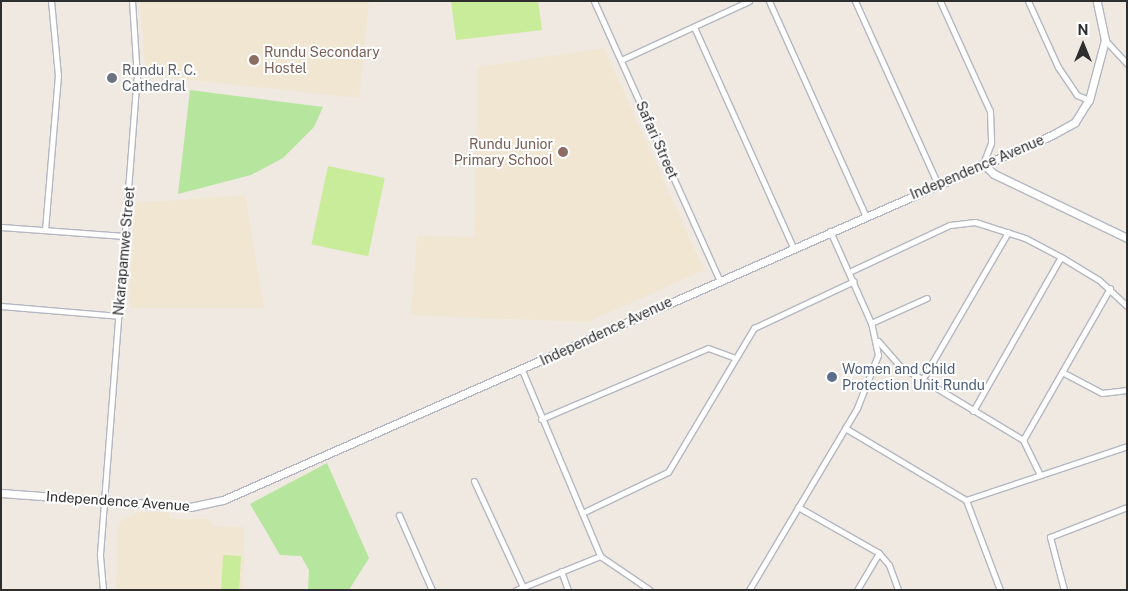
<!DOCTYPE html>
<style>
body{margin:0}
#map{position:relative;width:1128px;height:591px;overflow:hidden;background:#efe9e1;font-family:"Public Sans",sans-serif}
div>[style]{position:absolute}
.education>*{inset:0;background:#f0e6d1}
.green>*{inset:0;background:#b6e59e}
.pitch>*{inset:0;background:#c9ec9a;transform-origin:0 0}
.roads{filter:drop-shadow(1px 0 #b4b7c1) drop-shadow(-1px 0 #b4b7c1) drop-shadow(0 1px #b4b7c1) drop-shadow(0 -1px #b4b7c1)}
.street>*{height:5px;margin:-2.5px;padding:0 2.5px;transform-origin:2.5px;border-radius:2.5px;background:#fff}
.secondary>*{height:7px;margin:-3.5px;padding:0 3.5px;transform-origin:3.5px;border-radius:3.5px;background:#fff}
.dots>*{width:14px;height:14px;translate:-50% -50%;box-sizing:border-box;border:2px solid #fff;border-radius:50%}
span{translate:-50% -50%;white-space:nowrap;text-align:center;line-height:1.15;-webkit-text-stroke:4px #fff;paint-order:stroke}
.education-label{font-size:14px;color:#785e54}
.left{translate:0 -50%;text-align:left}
.right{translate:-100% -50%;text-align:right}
.worship-label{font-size:14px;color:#5b616d}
.street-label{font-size:14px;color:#2e2e2e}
.service-label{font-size:14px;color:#4e5e75}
.frame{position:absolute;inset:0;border:2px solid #2e2e2e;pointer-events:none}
.north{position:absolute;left:1058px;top:20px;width:50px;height:50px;-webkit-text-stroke:4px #fff;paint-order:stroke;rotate:0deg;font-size:14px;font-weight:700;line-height:20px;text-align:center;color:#2e2e2e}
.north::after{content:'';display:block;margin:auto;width:18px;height:22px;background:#2e2e2e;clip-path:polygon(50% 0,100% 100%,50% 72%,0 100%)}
</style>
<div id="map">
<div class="education">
<div style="clip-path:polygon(140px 1px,369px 1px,359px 98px,146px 75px)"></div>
<div style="clip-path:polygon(604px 48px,704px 270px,588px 322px,411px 315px,417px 236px,474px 237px,478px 67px)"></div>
<div style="clip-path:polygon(245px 195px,264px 308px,129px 308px,135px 203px)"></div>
<div style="clip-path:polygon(139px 512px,169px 512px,169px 519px,209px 519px,214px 526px,244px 527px,243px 590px,116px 590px,118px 529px,121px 521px)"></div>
</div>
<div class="green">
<div style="clip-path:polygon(190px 90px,323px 107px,314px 127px,283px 158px,251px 175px,178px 194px)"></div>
<div style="clip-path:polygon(327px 463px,369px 558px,349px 590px,308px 590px,309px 570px,301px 556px,280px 555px,250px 504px)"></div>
</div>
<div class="pitch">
<div style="clip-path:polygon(451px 1px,538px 1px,542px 30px,456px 40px)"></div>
<div style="left:328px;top:166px;width:58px;height:80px;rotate:12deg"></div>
<div style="left:223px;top:555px;width:18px;height:34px;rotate:3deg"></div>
</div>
<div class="roads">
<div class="street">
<div style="left:594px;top:1px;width:305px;rotate:65.8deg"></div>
<div style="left:769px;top:1px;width:235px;rotate:65.8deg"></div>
<div style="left:855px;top:1px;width:200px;rotate:65.7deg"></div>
<div style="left:940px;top:1px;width:121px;rotate:65.6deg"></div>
<div style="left:990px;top:111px;width:32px;rotate:88deg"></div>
<div style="left:991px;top:143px;width:22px;rotate:111deg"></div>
<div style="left:1028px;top:1px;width:72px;rotate:65.6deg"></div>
<div style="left:1058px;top:67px;width:34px;rotate:56deg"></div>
<div style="left:1077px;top:95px;width:13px;rotate:23deg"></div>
<div style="left:694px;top:27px;width:241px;rotate:65.8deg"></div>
<div style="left:1105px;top:40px;width:33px;rotate:47deg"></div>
<div style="left:621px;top:60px;width:141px;rotate:-24.7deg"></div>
<div style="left:1px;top:227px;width:124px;rotate:4.2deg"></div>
<div style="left:45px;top:230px;width:155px;rotate:-85.2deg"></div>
<div style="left:58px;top:76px;width:75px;rotate:-95.3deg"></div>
<div style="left:849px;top:272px;width:111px;rotate:-25deg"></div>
<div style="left:950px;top:225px;width:25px;rotate:-7deg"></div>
<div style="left:975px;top:222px;width:52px;rotate:17.7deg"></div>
<div style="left:1025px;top:238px;width:41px;rotate:27.8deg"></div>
<div style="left:1061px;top:257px;width:44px;rotate:31.2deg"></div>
<div style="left:1099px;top:280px;width:38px;rotate:43deg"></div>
<div style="left:1px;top:306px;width:118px;rotate:4.8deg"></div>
<div style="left:871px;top:323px;width:61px;rotate:-24.1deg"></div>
<div style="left:878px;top:341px;width:33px;rotate:49deg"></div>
<div style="left:900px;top:366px;width:144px;rotate:31deg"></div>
<div style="left:1023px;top:440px;width:39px;rotate:64deg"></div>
<div style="left:522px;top:370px;width:202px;rotate:67.2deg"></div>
<div style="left:600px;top:556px;width:60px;rotate:34.2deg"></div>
<div style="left:1062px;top:372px;width:45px;rotate:27.7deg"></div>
<div style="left:1102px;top:393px;width:25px;rotate:-7deg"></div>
<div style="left:922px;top:380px;width:171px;rotate:-59.8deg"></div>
<div style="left:973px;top:411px;width:177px;rotate:-60.3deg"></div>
<div style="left:541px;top:419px;width:181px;rotate:-23deg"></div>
<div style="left:708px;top:348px;width:27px;rotate:20deg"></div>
<div style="left:845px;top:428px;width:141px;rotate:30.8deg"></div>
<div style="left:966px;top:500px;width:96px;rotate:69.3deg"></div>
<div style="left:1023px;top:440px;width:175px;rotate:-60.2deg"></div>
<div style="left:474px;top:481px;width:117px;rotate:65.2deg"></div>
<div style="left:966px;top:500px;width:170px;rotate:-18.5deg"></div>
<div style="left:798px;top:507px;width:93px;rotate:29.6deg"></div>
<div style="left:879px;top:553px;width:16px;rotate:50deg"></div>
<div style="left:889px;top:565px;width:27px;rotate:70deg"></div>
<div style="left:582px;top:513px;width:95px;rotate:-25.5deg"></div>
<div style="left:668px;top:472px;width:168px;rotate:-59.2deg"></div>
<div style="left:754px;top:328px;width:110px;rotate:-25.2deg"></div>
<div style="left:399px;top:515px;width:82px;rotate:66.3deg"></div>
<div style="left:561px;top:571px;width:20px;rotate:70deg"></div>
<div style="left:103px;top:590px;width:36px;rotate:-95deg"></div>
<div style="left:100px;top:554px;width:477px;rotate:-85.6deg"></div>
<div style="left:137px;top:78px;width:77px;rotate:-93.7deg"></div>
<div style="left:516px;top:590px;width:91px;rotate:-22deg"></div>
<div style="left:749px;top:590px;width:212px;rotate:-59.3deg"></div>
<div style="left:857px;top:408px;width:57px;rotate:-68.4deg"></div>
<div style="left:878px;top:355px;width:33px;rotate:-102deg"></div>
<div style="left:871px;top:323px;width:101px;rotate:-114deg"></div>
<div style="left:857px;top:590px;width:43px;rotate:-59.3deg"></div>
<div style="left:1064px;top:590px;width:55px;rotate:-104.8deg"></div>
<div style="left:1050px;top:537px;width:83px;rotate:-21.3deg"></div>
</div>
<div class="secondary">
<div style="left:983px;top:164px;width:15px;rotate:42deg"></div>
<div style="left:994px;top:174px;width:148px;rotate:25.7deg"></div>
<div style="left:1px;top:493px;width:190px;rotate:4.2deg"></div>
<div style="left:190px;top:507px;width:34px;rotate:-12deg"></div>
<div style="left:223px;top:500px;width:906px;rotate:-23.76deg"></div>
<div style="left:1052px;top:135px;width:26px;rotate:-29deg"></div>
<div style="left:1075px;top:122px;width:26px;rotate:-58deg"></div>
<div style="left:1089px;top:100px;width:62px;rotate:-75.1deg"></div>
<div style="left:1105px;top:40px;width:40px;rotate:-102deg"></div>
</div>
</div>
<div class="dots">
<div style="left:254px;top:60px;background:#8d6e63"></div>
<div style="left:112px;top:78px;background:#6b7280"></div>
<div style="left:563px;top:152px;background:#8d6e63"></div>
<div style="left:832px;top:377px;background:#5c6f8a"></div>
</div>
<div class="education-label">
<span class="left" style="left:264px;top:60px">Rundu Secondary<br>Hostel</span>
<span class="right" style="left:553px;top:152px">Rundu Junior<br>Primary School</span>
</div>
<div class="worship-label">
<span class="left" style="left:122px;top:78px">Rundu R. C.<br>Cathedral</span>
</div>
<div class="street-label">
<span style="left:657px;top:140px;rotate:66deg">Safari Street</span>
<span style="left:977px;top:167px;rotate:-23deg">Independence Avenue</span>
<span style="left:124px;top:251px;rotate:-85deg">Nkarapamwe Street</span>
<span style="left:606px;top:331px;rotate:-25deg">Independence Avenue</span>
<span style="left:118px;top:501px;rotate:4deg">Independence Avenue</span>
</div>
<div class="service-label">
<span class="left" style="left:842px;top:377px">Women and Child<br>Protection Unit Rundu</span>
</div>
<div class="frame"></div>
<div class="north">N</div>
</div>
